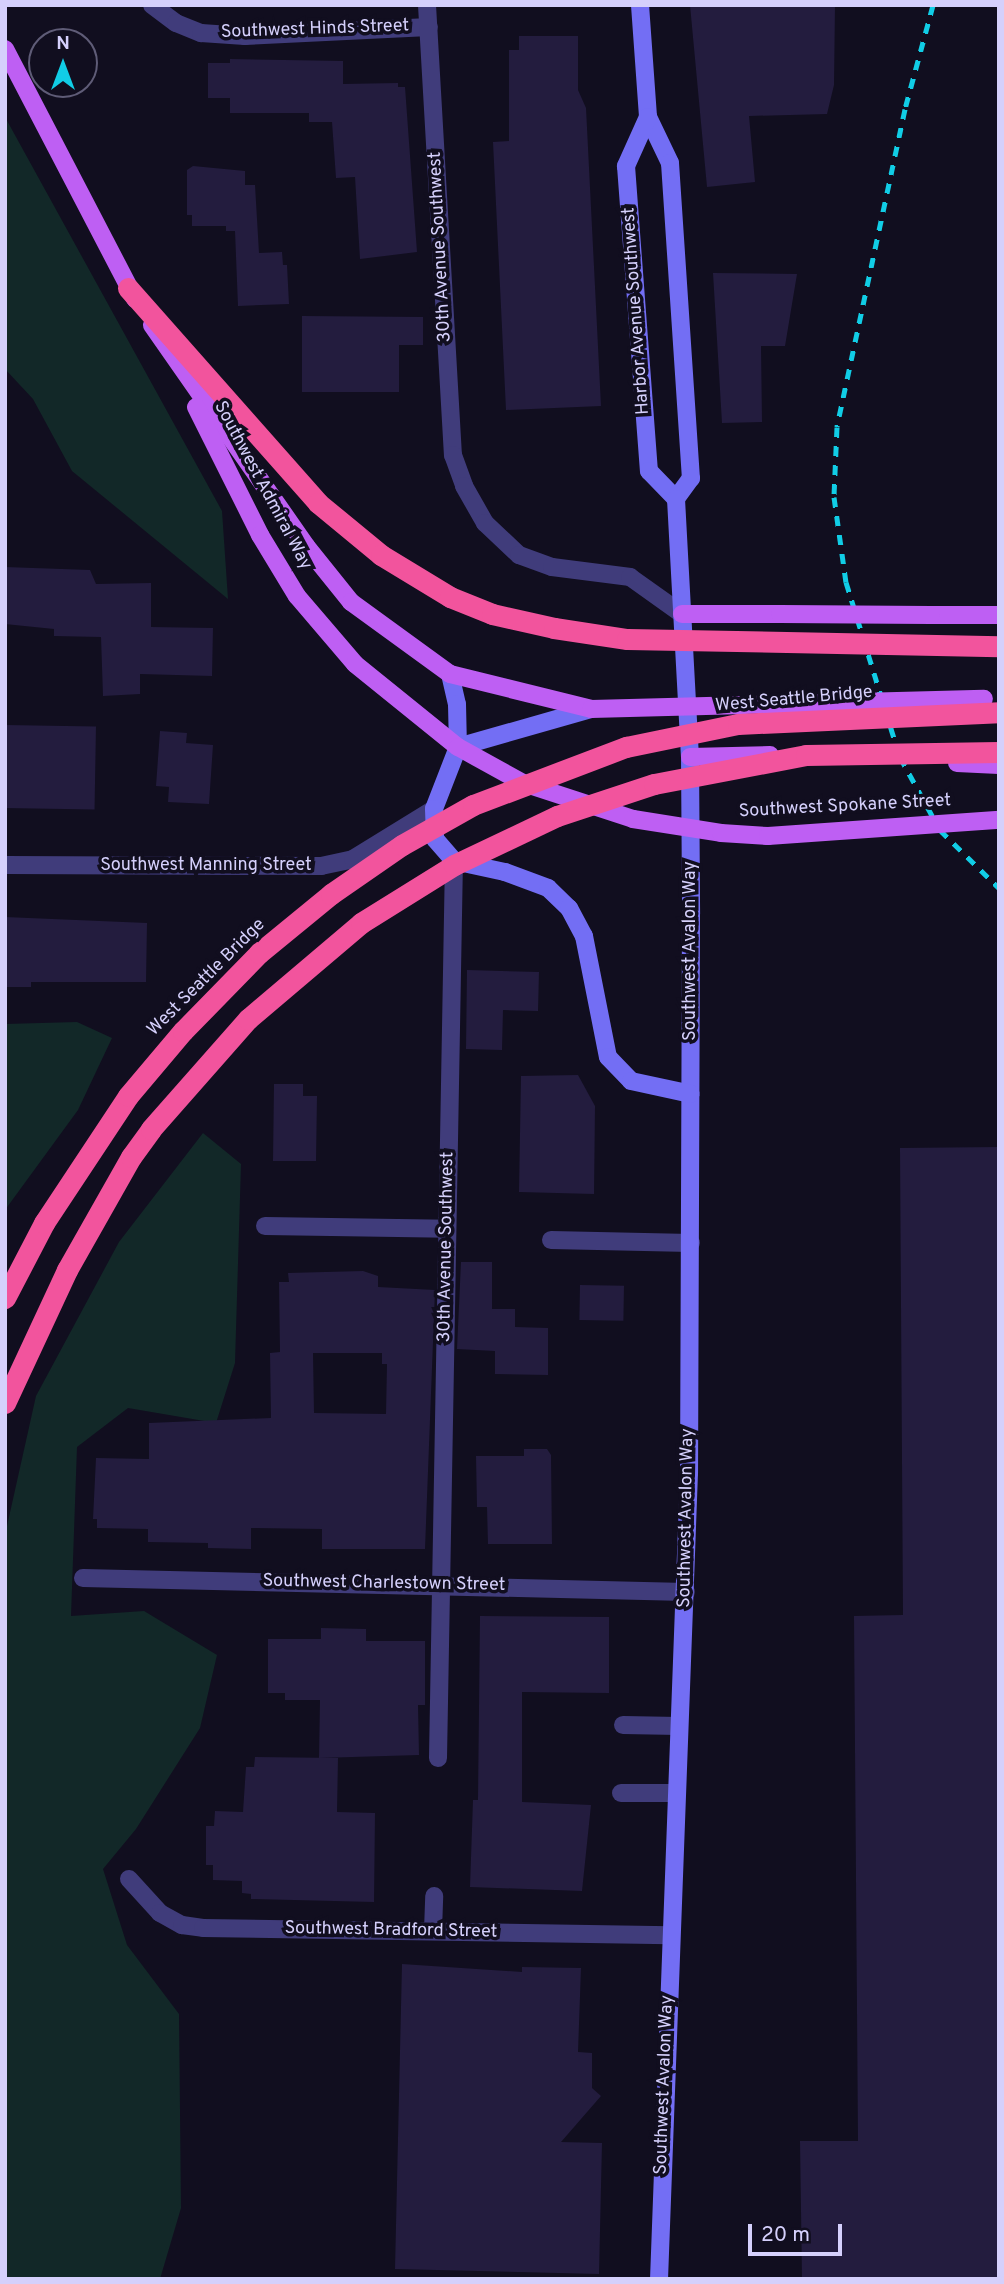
<!DOCTYPE html>
<style>
body{margin:0}
#map{position:relative;width:1004px;height:2284px;overflow:hidden;background:#110e1f;font-family:Overpass,sans-serif}
div>[style]{position:absolute}
.green>*{inset:0;background:#122828}
.building>*{inset:0;background:#231c3e;transform-origin:0 0}
.service>*{height:18px;margin:-9px;padding:0 9px;transform-origin:9px;border-radius:9px;background:#403c7b}
.minor>*{height:18px;margin:-9px;padding:0 9px;transform-origin:9px;border-radius:9px;background:#403c7b}
.secondary>*{height:18px;margin:-9px;padding:0 9px;transform-origin:9px;border-radius:9px;background:#736ef4}
.primary>*{height:18px;margin:-9px;padding:0 9px;transform-origin:9px;border-radius:9px;background:#be5ff3}
.motorway>*{height:21px;margin:-10.5px;padding:0 10.5px;transform-origin:10.5px;border-radius:10.5px;background:#f2549d}
.rail>*{height:5px;margin-top:-2.5px;transform-origin:0;background:repeating-linear-gradient(90deg,#11cde6 0 10px,transparent 0 19px)}
.primary-bridge>*{height:18px;margin:-9px;padding:0 9px;transform-origin:9px;border-radius:9px;background:#be5ff3}
.motorway-bridge>*{height:21px;margin:-10.5px;padding:0 10.5px;transform-origin:10.5px;border-radius:10.5px;background:#f2549d}
span{translate:-50% -50%;white-space:nowrap;text-align:center;line-height:1.15;-webkit-text-stroke:7px #110e1f;paint-order:stroke}
.street-label{font-size:18px;color:#d5d0fc}
.frame{position:absolute;inset:0;border:7px solid #d5d0fc;pointer-events:none}
.north{position:absolute;left:28px;top:28px;width:70px;height:70px;box-sizing:border-box;background:#110e1f;border:2px solid #5f5c77;border-radius:50%;rotate:0deg;font-size:19px;font-weight:700;line-height:28px;text-align:center;color:#d5d0fc}
.north::after{content:'';display:block;margin:auto;width:24px;height:32px;background:#11cde6;clip-path:polygon(50% 0,100% 100%,50% 72%,0 100%)}
.scale{position:absolute;left:748px;top:2224px;width:94px;height:32px;box-sizing:border-box;border:4px solid #d5d0fc;border-top:0;padding-left:9px;font-size:21px;line-height:24px;white-space:nowrap;color:#d5d0fc;-webkit-text-stroke:5px #110e1f;paint-order:stroke}
</style>
<div id="map">
<div class="green">
<div style="clip-path:polygon(5px 117px,222px 511px,228px 599px,72px 471px,33px 399px,5px 369px)"></div>
<div style="clip-path:polygon(77px 1022px,112px 1038px,78px 1110px,5px 1210px,5px 1024px)"></div>
<div style="clip-path:polygon(203px 1133px,241px 1164px,235px 1363px,216px 1423px,128px 1408px,77px 1447px,71px 1616px,144px 1611px,217px 1655px,200px 1728px,136px 1829px,103px 1869px,127px 1945px,179px 2014px,181px 2208px,160px 2279px,5px 2279px,5px 1535px,36px 1396px,119px 1242px)"></div>
</div>
<div class="building">
<div style="clip-path:polygon(690px 5px,835px 5px,834px 85px,827px 114px,749px 116px,755px 182px,707px 187px)"></div>
<div style="clip-path:polygon(519px 36px,578px 36px,578px 90px,586px 108px,601px 406px,506px 410px,493px 142px,509px 141px,509px 50px,519px 50px)"></div>
<div style="clip-path:polygon(230px 59px,343px 61px,343px 84px,398px 83px,398px 87px,405px 87px,417px 252px,360px 259px,355px 177px,336px 178px,332px 122px,309px 122px,309px 113px,230px 113px,230px 98px,208px 98px,208px 63px,230px 63px)"></div>
<div style="clip-path:polygon(193px 166px,245px 171px,245px 185px,255px 185px,259px 253px,282px 252px,283px 265px,287px 265px,289px 304px,238px 306px,235px 231px,226px 231px,226px 226px,192px 226px,192px 215px,187px 215px,187px 170px)"></div>
<div style="clip-path:polygon(713px 273px,797px 274px,785px 346px,761px 346px,762px 422px,722px 423px)"></div>
<div style="clip-path:polygon(302px 316px,423px 317px,423px 345px,399px 345px,399px 392px,302px 392px)"></div>
<div style="clip-path:polygon(5px 567px,90px 570px,96px 584px,151px 583px,151px 627px,213px 628px,212px 676px,140px 674px,140px 694px,103px 696px,101px 637px,54px 636px,54px 629px,5px 624px)"></div>
<div style="left:5px;top:725px;width:91px;height:83px;rotate:1deg"></div>
<div style="clip-path:polygon(160px 731px,187px 733px,186px 743px,213px 745px,209px 804px,168px 802px,169px 787px,156px 786px)"></div>
<div style="clip-path:polygon(5px 917px,147px 923px,146px 982px,31px 982px,31px 987px,5px 987px)"></div>
<div style="clip-path:polygon(467px 970px,539px 972px,538px 1011px,503px 1010px,502px 1050px,466px 1049px)"></div>
<div style="clip-path:polygon(578px 1075px,595px 1106px,594px 1194px,519px 1192px,521px 1076px)"></div>
<div style="clip-path:polygon(274px 1084px,303px 1084px,303px 1096px,317px 1096px,316px 1161px,273px 1161px)"></div>
<div style="clip-path:polygon(999px 1147px,999px 2279px,802px 2279px,800px 2141px,858px 2141px,854px 1616px,903px 1615px,900px 1148px)"></div>
<div style="clip-path:polygon(461px 1262px,492px 1262px,492px 1309px,515px 1309px,515px 1327px,548px 1328px,548px 1375px,495px 1374px,495px 1351px,457px 1349px)"></div>
<div style="clip-path:polygon(evenodd,363px 1271px,378px 1276px,378px 1287px,435px 1290px,425px 1549px,322px 1549px,322px 1529px,251px 1528px,251px 1549px,208px 1548px,208px 1543px,148px 1542px,148px 1529px,97px 1528px,97px 1519px,93px 1519px,96px 1458px,149px 1459px,149px 1423px,271px 1418px,270px 1353px,280px 1352px,279px 1282px,289px 1282px,288px 1273px,363px 1271px,313px 1353px,382px 1353px,382px 1364px,387px 1364px,386px 1414px,314px 1413px,313px 1353px)"></div>
<div style="left:580px;top:1285px;width:44px;height:35px;rotate:1deg"></div>
<div style="clip-path:polygon(524px 1449px,547px 1449px,551px 1455px,552px 1544px,488px 1544px,487px 1507px,477px 1507px,476px 1456px,524px 1456px)"></div>
<div style="clip-path:polygon(480px 1616px,609px 1617px,609px 1693px,522px 1692px,522px 1802px,591px 1805px,582px 1891px,470px 1887px,473px 1800px,478px 1800px)"></div>
<div style="clip-path:polygon(321px 1628px,366px 1629px,366px 1641px,425px 1641px,425px 1705px,418px 1705px,419px 1755px,319px 1758px,320px 1700px,285px 1700px,285px 1693px,268px 1693px,268px 1639px,321px 1639px)"></div>
<div style="clip-path:polygon(255px 1757px,338px 1758px,337px 1812px,375px 1813px,374px 1902px,251px 1899px,251px 1894px,242px 1893px,242px 1881px,213px 1880px,213px 1865px,206px 1865px,206px 1826px,214px 1826px,215px 1811px,243px 1812px,246px 1767px,254px 1767px)"></div>
<div style="clip-path:polygon(402px 1964px,522px 1972px,522px 1967px,581px 1968px,578px 2052px,592px 2053px,592px 2088px,601px 2096px,561px 2142px,602px 2143px,599px 2274px,395px 2269px)"></div>
</div>
<div class="service">
<div style="left:551px;top:1240px;width:140px;rotate:1.2deg"></div>
<div style="left:623px;top:1725px;width:56px;rotate:1deg"></div>
<div style="left:621px;top:1793px;width:55px"></div>
<div style="left:433px;top:1931px;width:35px;rotate:-88deg"></div>
</div>
<div class="minor">
<div style="left:152px;top:5px;width:30px;rotate:37deg"></div>
<div style="left:176px;top:23px;width:27px;rotate:22deg"></div>
<div style="left:201px;top:33px;width:44px;rotate:3.9deg"></div>
<div style="left:245px;top:36px;width:184px;rotate:-2.8deg"></div>
<div style="left:427px;top:5px;width:451px;rotate:86.7deg"></div>
<div style="left:453px;top:455px;width:33px;rotate:70deg"></div>
<div style="left:464px;top:486px;width:43px;rotate:60.4deg"></div>
<div style="left:485px;top:523px;width:47px;rotate:43.3deg"></div>
<div style="left:519px;top:555px;width:35px;rotate:20deg"></div>
<div style="left:552px;top:567px;width:79px;rotate:7.3deg"></div>
<div style="left:630px;top:577px;width:64px;rotate:35.4deg"></div>
<div style="left:5px;top:865px;width:316px;rotate:0.2deg"></div>
<div style="left:321px;top:866px;width:33px;rotate:-12deg"></div>
<div style="left:353px;top:859px;width:95px;rotate:-31.7deg"></div>
<div style="left:265px;top:1226px;width:182px;rotate:0.9deg"></div>
<div style="left:83px;top:1578px;width:603px;rotate:1.33deg"></div>
<div style="left:438px;top:1758px;width:897px;rotate:-88.98deg"></div>
<div style="left:129px;top:1879px;width:46px;rotate:47.6deg"></div>
<div style="left:160px;top:1913px;width:25px;rotate:29deg"></div>
<div style="left:182px;top:1925px;width:21px;rotate:8deg"></div>
<div style="left:203px;top:1928px;width:468px;rotate:0.9deg"></div>
</div>
<div class="secondary">
<div style="left:640px;top:5px;width:112px;rotate:85.9deg"></div>
<div style="left:648px;top:117px;width:51px;rotate:64.4deg"></div>
<div style="left:670px;top:163px;width:316px;rotate:86.2deg"></div>
<div style="left:691px;top:478px;width:26px;rotate:126deg"></div>
<div style="left:648px;top:117px;width:54px;rotate:114.2deg"></div>
<div style="left:626px;top:166px;width:306px;rotate:85.7deg"></div>
<div style="left:649px;top:471px;width:39px;rotate:46deg"></div>
<div style="left:676px;top:499px;width:258px;rotate:86.9deg"></div>
<div style="left:690px;top:757px;width:157px;rotate:89.6deg"></div>
<div style="left:691px;top:914px;width:559px;rotate:90.2deg"></div>
<div style="left:689px;top:1473px;width:807px;rotate:92.13deg"></div>
<div style="left:450px;top:674px;width:31px;rotate:77deg"></div>
<div style="left:457px;top:704px;width:43px;rotate:88.7deg"></div>
<div style="left:458px;top:747px;width:66px;rotate:111.2deg"></div>
<div style="left:434px;top:809px;width:30px;rotate:88deg"></div>
<div style="left:435px;top:839px;width:29px;rotate:49deg"></div>
<div style="left:454px;top:861px;width:52px;rotate:12.2deg"></div>
<div style="left:505px;top:872px;width:46px;rotate:20.4deg"></div>
<div style="left:548px;top:888px;width:29px;rotate:44deg"></div>
<div style="left:569px;top:908px;width:32px;rotate:62deg"></div>
<div style="left:584px;top:936px;width:123px;rotate:78.8deg"></div>
<div style="left:608px;top:1057px;width:33px;rotate:46deg"></div>
<div style="left:631px;top:1081px;width:61px;rotate:12.2deg"></div>
<div style="left:458px;top:747px;width:138px;rotate:-15.9deg"></div>
</div>
<div class="primary">
<div style="left:5px;top:49px;width:282px;rotate:62.5deg"></div>
<div style="left:152px;top:325px;width:269px;rotate:55.1deg"></div>
<div style="left:306px;top:546px;width:72px;rotate:51.2deg"></div>
<div style="left:351px;top:602px;width:122px;rotate:36deg"></div>
<div style="left:450px;top:674px;width:145px;rotate:13.9deg"></div>
<div style="left:196px;top:407px;width:143px;rotate:63.4deg"></div>
<div style="left:260px;top:535px;width:71px;rotate:58.8deg"></div>
<div style="left:297px;top:596px;width:89px;rotate:49.5deg"></div>
<div style="left:355px;top:664px;width:132px;rotate:38.9deg"></div>
<div style="left:458px;top:747px;width:74px;rotate:29deg"></div>
<div style="left:523px;top:783px;width:116px;rotate:18.1deg"></div>
<div style="left:682px;top:614px;width:98px"></div>
<div style="left:931px;top:615px;width:68px"></div>
<div style="left:690px;top:757px;width:80px;rotate:-1.4deg"></div>
<div style="left:957px;top:763px;width:42px;rotate:2.7deg"></div>
</div>
<div class="motorway">
<div style="left:128px;top:288px;width:287px;rotate:48.5deg"></div>
<div style="left:318px;top:503px;width:82px;rotate:39.5deg"></div>
<div style="left:381px;top:555px;width:81px;rotate:31.3deg"></div>
<div style="left:450px;top:597px;width:45px;rotate:22deg"></div>
<div style="left:492px;top:614px;width:64px;rotate:12.7deg"></div>
<div style="left:5px;top:1298px;width:85px;rotate:-62.5deg"></div>
<div style="left:44px;top:1223px;width:152px;rotate:-56.5deg"></div>
<div style="left:5px;top:1403px;width:147px;rotate:-65deg"></div>
<div style="left:67px;top:1270px;width:130px;rotate:-60.5deg"></div>
<div style="left:131px;top:1157px;width:34px;rotate:-54deg"></div>
</div>
<div class="rail">
<div style="left:933px;top:5px;width:108px;rotate:105.1deg"></div>
<div style="left:905px;top:109px;width:325px;rotate:102.1deg"></div>
<div style="left:837px;top:427px;width:70px;rotate:92.5deg"></div>
<div style="left:834px;top:497px;width:86px;rotate:82deg"></div>
<div style="left:846px;top:582px;width:183px;rotate:72.9deg"></div>
<div style="left:900px;top:757px;width:83px;rotate:61.3deg"></div>
<div style="left:940px;top:830px;width:83px;rotate:44.5deg"></div>
</div>
<div class="primary-bridge">
<div style="left:780px;top:614px;width:151px;rotate:0.4deg"></div>
<div style="left:591px;top:709px;width:393px;rotate:-1.5deg"></div>
<div style="left:633px;top:819px;width:89px;rotate:9deg"></div>
<div style="left:721px;top:833px;width:47px;rotate:3.7deg"></div>
<div style="left:768px;top:836px;width:232px;rotate:-4deg"></div>
</div>
<div class="motorway-bridge">
<div style="left:554px;top:628px;width:74px;rotate:8.6deg"></div>
<div style="left:627px;top:639px;width:372px;rotate:1.1deg"></div>
<div style="left:128px;top:1096px;width:85px;rotate:-49.8deg"></div>
<div style="left:183px;top:1031px;width:109px;rotate:-45.7deg"></div>
<div style="left:259px;top:953px;width:93px;rotate:-39.3deg"></div>
<div style="left:331px;top:894px;width:86px;rotate:-34.6deg"></div>
<div style="left:402px;top:845px;width:81px;rotate:-29.4deg"></div>
<div style="left:473px;top:805px;width:164px;rotate:-20.8deg"></div>
<div style="left:626px;top:747px;width:114px;rotate:-11.6deg"></div>
<div style="left:738px;top:724px;width:261px;rotate:-2.6deg"></div>
<div style="left:151px;top:1129px;width:147px;rotate:-48.6deg"></div>
<div style="left:248px;top:1019px;width:148px;rotate:-40.3deg"></div>
<div style="left:361px;top:923px;width:110px;rotate:-31.9deg"></div>
<div style="left:454px;top:865px;width:114px;rotate:-25.4deg"></div>
<div style="left:557px;top:816px;width:102px;rotate:-18.3deg"></div>
<div style="left:654px;top:784px;width:155px;rotate:-10.8deg"></div>
<div style="left:806px;top:755px;width:193px;rotate:-0.9deg"></div>
</div>
<div class="street-label">
<span style="left:315px;top:30px;rotate:-2deg">Southwest Hinds Street</span>
<span style="left:441px;top:247px;rotate:-93deg">30th Avenue Southwest</span>
<span style="left:637px;top:311px;rotate:-94deg">Harbor Avenue Southwest</span>
<span style="left:262px;top:486px;rotate:62deg">Southwest Admiral Way</span>
<span style="left:794px;top:700px;rotate:-5deg">West Seattle Bridge</span>
<span style="left:845px;top:807px;rotate:-3deg">Southwest Spokane Street</span>
<span style="left:206px;top:866px">Southwest Manning Street</span>
<span style="left:691px;top:951px;rotate:-90deg">Southwest Avalon Way</span>
<span style="left:207px;top:978px;rotate:-45deg">West Seattle Bridge</span>
<span style="left:447px;top:1247px;rotate:-89deg">30th Avenue Southwest</span>
<span style="left:687px;top:1518px;rotate:-89deg">Southwest Avalon Way</span>
<span style="left:384px;top:1584px;rotate:1deg">Southwest Charlestown Street</span>
<span style="left:391px;top:1931px;rotate:1deg">Southwest Bradford Street</span>
<span style="left:665px;top:2085px;rotate:-88deg">Southwest Avalon Way</span>
</div>
<div class="frame"></div>
<div class="north">N</div>
<div class="scale">20 m</div>
</div>
